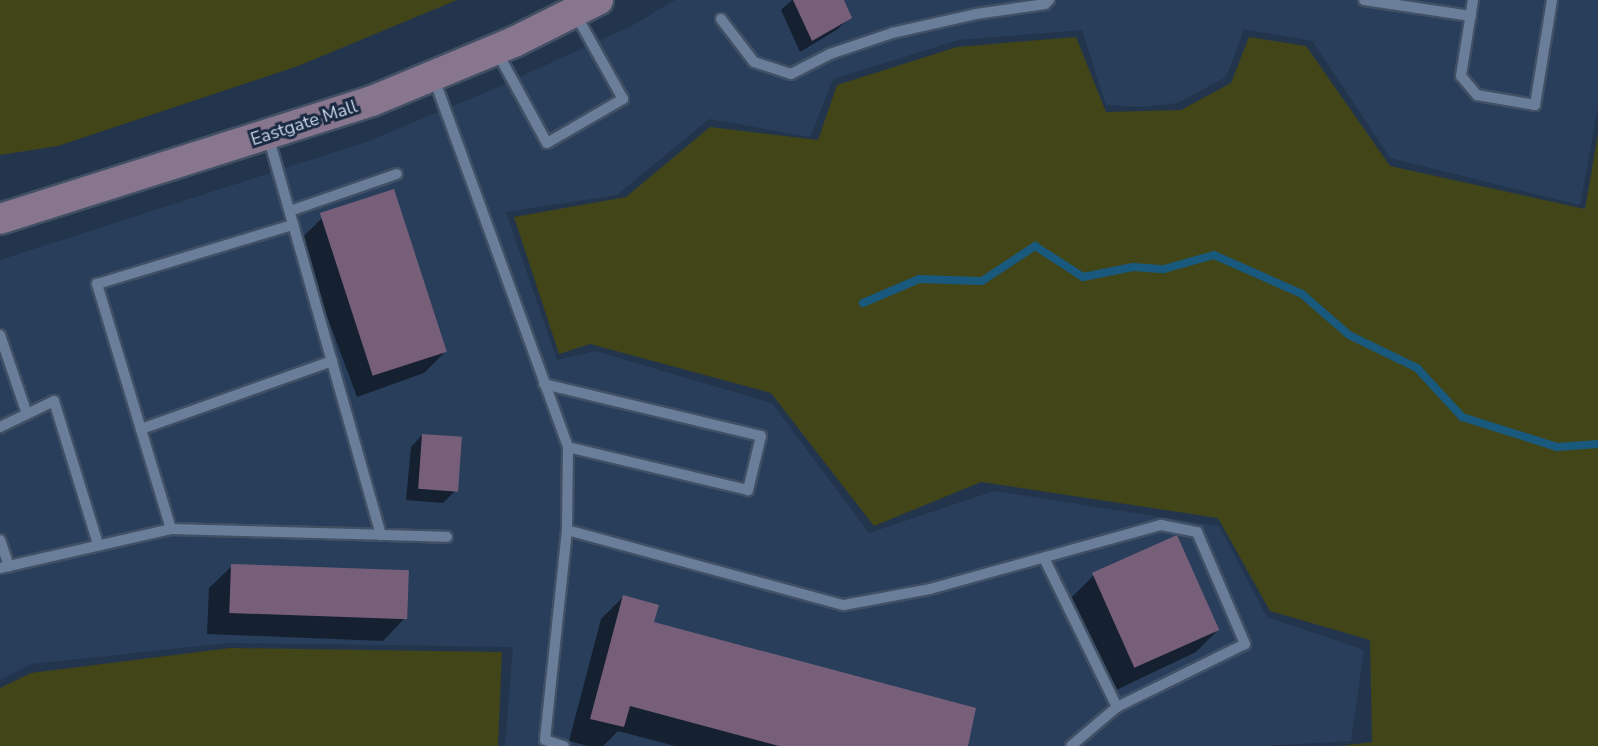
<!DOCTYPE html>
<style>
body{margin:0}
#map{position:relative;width:1598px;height:746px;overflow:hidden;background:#23354c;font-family:"Nunito Sans",sans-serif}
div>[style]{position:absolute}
.built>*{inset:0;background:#283e5b}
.green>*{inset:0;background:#424518}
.shadow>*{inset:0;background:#0007}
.stream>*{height:8px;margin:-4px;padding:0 4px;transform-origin:4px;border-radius:4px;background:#18597d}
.building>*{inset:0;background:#775f79;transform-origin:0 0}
.roads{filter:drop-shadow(2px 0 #415064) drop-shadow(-2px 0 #415064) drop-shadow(0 2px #415064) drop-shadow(0 -2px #415064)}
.lane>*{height:10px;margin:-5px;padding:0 5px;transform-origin:5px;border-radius:5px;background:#6a7e9a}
.secondary>*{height:30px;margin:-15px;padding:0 15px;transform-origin:15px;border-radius:15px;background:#87768d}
span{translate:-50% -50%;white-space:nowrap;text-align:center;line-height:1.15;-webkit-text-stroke:6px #1a2a42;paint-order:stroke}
.street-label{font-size:18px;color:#cbd6e5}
</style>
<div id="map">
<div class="built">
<div style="clip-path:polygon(675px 0,1598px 0,1598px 107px,1580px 205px,1390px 158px,1312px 41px,1244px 29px,1226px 77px,1178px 103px,1143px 107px,1106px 105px,1082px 30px,959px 40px,833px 79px,810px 137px,709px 119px,617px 195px,506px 212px,557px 360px,595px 351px,772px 403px,869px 533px,994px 491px,1219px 526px,1267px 617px,1364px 650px,1351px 741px,1262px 746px,505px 746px,513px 647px,228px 643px,32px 664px,0 680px,0 260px,366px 142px,494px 89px,633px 25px)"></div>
</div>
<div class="green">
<div style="clip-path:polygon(0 0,457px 0,298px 66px,58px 146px,0 155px)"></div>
<div style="clip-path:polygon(1076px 37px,1106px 112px,1181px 110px,1231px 83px,1249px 37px,1306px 46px,1390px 166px,1585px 209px,1598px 134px,1598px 746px,1340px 746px,1372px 742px,1370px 640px,1270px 611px,1218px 518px,981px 482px,874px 526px,771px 393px,590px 344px,559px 354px,514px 217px,626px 197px,710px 127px,818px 140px,837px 85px,957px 47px)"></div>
<div style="clip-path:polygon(230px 648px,502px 652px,498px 746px,0 746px,0 688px,31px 673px)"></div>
</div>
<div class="shadow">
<div style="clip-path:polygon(792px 0,842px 0,850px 17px,838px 29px,800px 52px,781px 10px)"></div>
<div style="clip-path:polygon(393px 191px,446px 351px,424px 373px,357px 397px,299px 241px,321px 219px)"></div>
<div style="clip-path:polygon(422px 435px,455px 491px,443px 503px,406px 500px,411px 447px)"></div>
<div style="clip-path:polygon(1176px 537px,1218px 630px,1196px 652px,1114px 691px,1071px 598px,1094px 575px)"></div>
<div style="clip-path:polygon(232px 566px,405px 618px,383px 641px,207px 634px,209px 588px)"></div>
<div style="clip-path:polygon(624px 596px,652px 623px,967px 746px,675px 746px,618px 731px,603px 746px,588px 746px,569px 741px,601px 619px)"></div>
</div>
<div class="stream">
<div style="left:863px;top:303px;width:61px;rotate:-23.2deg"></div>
<div style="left:919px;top:279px;width:63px;rotate:1.8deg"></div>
<div style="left:982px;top:281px;width:64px;rotate:-33.4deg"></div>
<div style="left:1035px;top:246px;width:57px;rotate:32.9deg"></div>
<div style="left:1083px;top:277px;width:51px;rotate:-11.3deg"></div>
<div style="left:1133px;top:267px;width:31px;rotate:4deg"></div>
<div style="left:1164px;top:269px;width:52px;rotate:-15.6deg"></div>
<div style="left:1214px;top:255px;width:96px;rotate:23.9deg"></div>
<div style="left:1302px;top:294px;width:62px;rotate:41.1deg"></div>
<div style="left:1349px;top:335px;width:76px;rotate:25.9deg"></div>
<div style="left:1417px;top:368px;width:67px;rotate:47.4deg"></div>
<div style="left:1462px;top:417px;width:100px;rotate:17.5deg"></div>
<div style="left:1557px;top:447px;width:41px;rotate:-4.2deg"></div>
</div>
<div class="building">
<div style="clip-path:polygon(793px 0,844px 0,852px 18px,812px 41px)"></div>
<div style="left:394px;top:189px;width:171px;height:78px;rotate:72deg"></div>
<div style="left:422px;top:434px;width:40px;height:55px;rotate:4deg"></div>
<div style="left:1177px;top:535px;width:104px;height:93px;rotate:66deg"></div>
<div style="left:231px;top:564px;width:178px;height:49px;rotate:2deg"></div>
<div style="clip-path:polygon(623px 595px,659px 605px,654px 622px,976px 708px,968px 746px,779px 746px,630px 706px,624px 727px,590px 719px)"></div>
</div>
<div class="roads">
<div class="lane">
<div style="left:1364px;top:0;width:108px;rotate:8.5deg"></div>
<div style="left:1473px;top:0;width:77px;rotate:99deg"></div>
<div style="left:1461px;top:76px;width:25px;rotate:50deg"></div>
<div style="left:1477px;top:95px;width:59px;rotate:9.8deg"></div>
<div style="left:1535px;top:105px;width:106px;rotate:-80.8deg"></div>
<div style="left:721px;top:19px;width:54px;rotate:52.5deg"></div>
<div style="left:754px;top:62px;width:39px;rotate:18deg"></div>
<div style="left:791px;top:74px;width:44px;rotate:-27.1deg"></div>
<div style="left:830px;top:54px;width:65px;rotate:-18.7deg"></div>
<div style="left:892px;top:33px;width:86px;rotate:-12.7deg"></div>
<div style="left:976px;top:14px;width:70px;rotate:-8.2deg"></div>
<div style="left:1045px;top:4px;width:6px;rotate:-45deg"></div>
<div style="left:496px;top:50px;width:106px;rotate:61.3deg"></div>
<div style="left:547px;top:143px;width:88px;rotate:-30.1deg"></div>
<div style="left:623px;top:99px;width:96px;rotate:-119.2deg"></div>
<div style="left:433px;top:76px;width:395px;rotate:70deg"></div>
<div style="left:568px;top:447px;width:83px;rotate:90.7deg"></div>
<div style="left:567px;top:530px;width:211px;rotate:96deg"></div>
<div style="left:545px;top:740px;width:20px;rotate:18deg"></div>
<div style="left:290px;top:211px;width:113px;rotate:-19.1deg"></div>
<div style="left:0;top:335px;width:83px;rotate:71.1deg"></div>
<div style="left:544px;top:384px;width:223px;rotate:13.5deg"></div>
<div style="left:761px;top:436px;width:56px;rotate:103.5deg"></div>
<div style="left:748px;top:490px;width:185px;rotate:-166.6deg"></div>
<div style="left:0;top:427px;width:60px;rotate:-25.7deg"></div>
<div style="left:54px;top:401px;width:150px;rotate:72.9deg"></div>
<div style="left:141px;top:429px;width:203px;rotate:-19.6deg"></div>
<div style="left:171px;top:529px;width:256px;rotate:-106.8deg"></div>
<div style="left:97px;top:284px;width:205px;rotate:-16.8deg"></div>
<div style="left:567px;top:530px;width:287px;rotate:15.2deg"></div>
<div style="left:844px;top:605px;width:87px;rotate:-10.5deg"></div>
<div style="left:930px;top:589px;width:240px;rotate:-15.5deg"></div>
<div style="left:1161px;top:525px;width:37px;rotate:11deg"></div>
<div style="left:1197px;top:532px;width:122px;rotate:66.8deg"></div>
<div style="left:1245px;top:644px;width:143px;rotate:153.8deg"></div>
<div style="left:1117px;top:707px;width:60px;rotate:139.7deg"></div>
<div style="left:381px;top:535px;width:66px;rotate:1.7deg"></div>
<div style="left:0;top:540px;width:28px;rotate:71deg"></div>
<div style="left:1044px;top:558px;width:166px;rotate:63.9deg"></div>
<div style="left:0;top:568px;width:175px;rotate:-12.8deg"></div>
<div style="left:171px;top:529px;width:210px;rotate:1.6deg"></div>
<div style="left:381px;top:535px;width:416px;rotate:-105.8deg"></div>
</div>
<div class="secondary">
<div style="left:0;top:219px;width:390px;rotate:-17.6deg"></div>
<div style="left:372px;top:101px;width:154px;rotate:-22.6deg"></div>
<div style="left:514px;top:42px;width:94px;rotate:-26.6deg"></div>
</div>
</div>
<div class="street-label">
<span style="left:304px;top:123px;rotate:-18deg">Eastgate Mall</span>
</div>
</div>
